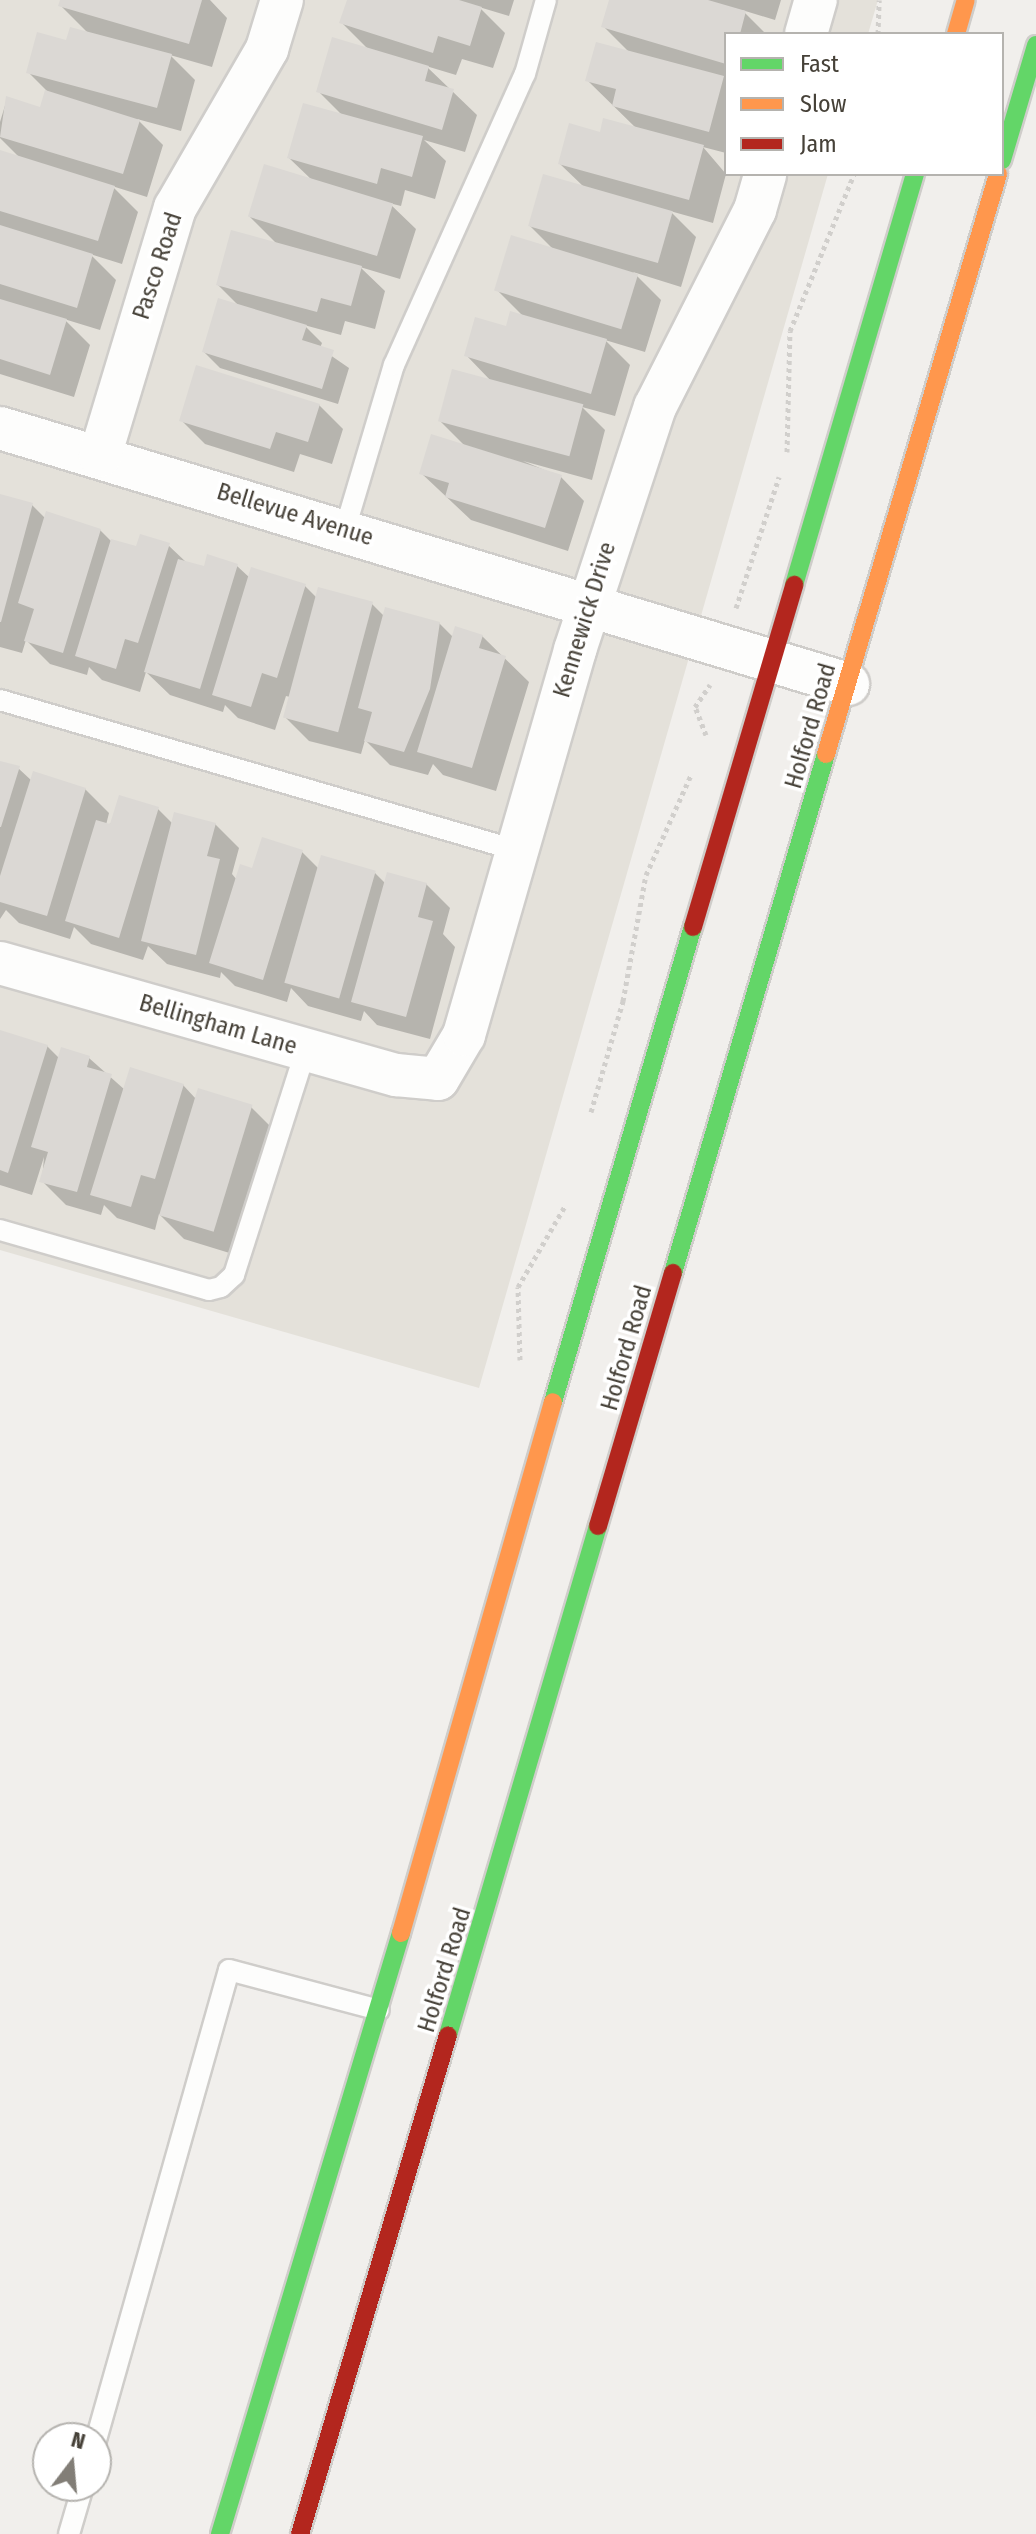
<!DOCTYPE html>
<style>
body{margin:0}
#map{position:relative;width:1036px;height:2534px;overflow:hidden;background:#f1efec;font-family:"Fira Sans Condensed",sans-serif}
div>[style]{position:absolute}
.residential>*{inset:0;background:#e4e1da}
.shadow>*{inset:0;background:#0003}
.building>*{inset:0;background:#dbd8d4;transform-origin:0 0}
.path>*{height:5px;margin-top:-2.5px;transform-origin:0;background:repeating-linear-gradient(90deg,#d1cfcc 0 4px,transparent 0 8px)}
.roads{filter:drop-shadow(2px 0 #cfcdca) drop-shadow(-2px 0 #cfcdca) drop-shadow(0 2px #cfcdca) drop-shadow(0 -2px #cfcdca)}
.lane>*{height:20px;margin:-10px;padding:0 10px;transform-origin:10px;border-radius:10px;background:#fdfdfc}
.street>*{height:42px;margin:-21px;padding:0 21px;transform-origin:21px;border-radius:21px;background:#fdfdfc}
.fast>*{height:18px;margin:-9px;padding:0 9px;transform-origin:9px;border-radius:9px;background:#63d668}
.slow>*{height:18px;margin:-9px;padding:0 9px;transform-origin:9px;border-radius:9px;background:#ff974d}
.jam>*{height:18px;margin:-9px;padding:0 9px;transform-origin:9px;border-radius:9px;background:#b3261e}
span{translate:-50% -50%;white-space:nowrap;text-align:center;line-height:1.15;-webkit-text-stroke:7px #fff;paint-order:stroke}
.street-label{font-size:24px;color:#464138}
.legend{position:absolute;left:724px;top:32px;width:280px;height:144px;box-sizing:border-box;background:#fff;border:2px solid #b5b3af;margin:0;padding:10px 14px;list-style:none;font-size:24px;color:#464138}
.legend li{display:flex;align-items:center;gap:16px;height:40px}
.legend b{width:40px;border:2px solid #b5b3af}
.north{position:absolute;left:32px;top:2422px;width:80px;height:80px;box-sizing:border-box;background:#fff;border:2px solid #b5b3af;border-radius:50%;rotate:16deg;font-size:22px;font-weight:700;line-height:32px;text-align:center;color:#464138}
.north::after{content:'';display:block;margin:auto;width:28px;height:36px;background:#827e77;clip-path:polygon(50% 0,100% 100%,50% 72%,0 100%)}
</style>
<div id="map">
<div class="residential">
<div style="clip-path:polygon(0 0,878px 0,868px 34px,726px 34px,726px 174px,828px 174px,479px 1388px,0 1250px)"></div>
</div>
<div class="shadow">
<div style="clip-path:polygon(62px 0,210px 0,227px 18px,212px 67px,170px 55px,195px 80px,181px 131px,137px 119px,163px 145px,147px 197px,112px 186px,138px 212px,122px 264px,90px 254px,116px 280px,100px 330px,64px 319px,90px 345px,74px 397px,0 374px,0 152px,21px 159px,0 138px,0 122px,7px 99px,41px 109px,47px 91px,28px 72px,89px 34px,60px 5px)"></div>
<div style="clip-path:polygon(349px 0,514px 0,509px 16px,479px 7px,505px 33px,493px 68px,462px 59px,456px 75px,426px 66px,477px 115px,465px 152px,424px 140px,446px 161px,435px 199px,405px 190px,401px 206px,389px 203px,416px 229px,400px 279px,360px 267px,385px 291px,375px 329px,345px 321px,341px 335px,304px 325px,322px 343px,320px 348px,349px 368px,338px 404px,220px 368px,204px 352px,240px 307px,218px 285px,278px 245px,250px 217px,313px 181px,289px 158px,343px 116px,318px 91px,369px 50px,342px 23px)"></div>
<div style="clip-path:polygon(612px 0,781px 0,775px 20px,742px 10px,766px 34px,726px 34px,726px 153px,703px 147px,726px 174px,713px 223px,670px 211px,696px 237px,681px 287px,633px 272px,661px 300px,645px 352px,605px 340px,630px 365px,615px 416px,582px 407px,605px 430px,592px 480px,523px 461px,561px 477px,584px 501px,568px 551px,471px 520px,421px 473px,466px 447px,440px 421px,492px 382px,466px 355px,524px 317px,497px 290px,555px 251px,530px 226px,584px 187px,560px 164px,601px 135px,637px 129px,588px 81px,630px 53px,604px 27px)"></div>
<div style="clip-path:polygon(319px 405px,343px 429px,332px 464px,300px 454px,294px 472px,205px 444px,181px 420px)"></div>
<div style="clip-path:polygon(0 496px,32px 505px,46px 519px,100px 530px,112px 542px,137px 549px,168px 545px,187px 563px,205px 569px,237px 566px,250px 578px,305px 586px,317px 598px,372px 604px,384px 616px,439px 623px,454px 638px,482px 636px,529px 682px,496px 791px,443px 775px,433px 764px,428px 775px,390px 765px,365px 740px,361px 754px,309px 741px,285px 717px,290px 697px,286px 696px,275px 730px,238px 718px,225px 705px,223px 712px,170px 695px,146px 672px,140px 692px,102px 680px,89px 667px,87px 675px,50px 664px,26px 640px,22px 653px,0 647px)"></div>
<div style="clip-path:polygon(0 763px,18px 768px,32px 781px,85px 789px,109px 813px,106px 825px,158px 809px,173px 824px,215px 824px,239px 848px,232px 874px,237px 880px,302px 852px,319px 869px,375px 873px,386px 884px,426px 884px,450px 908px,443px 934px,455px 947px,430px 1039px,377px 1025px,364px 1011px,361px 1021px,308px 1006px,291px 988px,287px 1002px,235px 986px,221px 972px,220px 978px,167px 964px,148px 946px,143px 960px,91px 944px,74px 927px,70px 939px,19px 923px,6px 910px,0 919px)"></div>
<div style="clip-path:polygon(0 1032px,47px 1046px,60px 1059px,89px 1058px,125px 1090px,183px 1085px,196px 1099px,251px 1107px,275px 1131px,236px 1255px,184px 1239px,159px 1214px,155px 1230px,117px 1218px,104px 1205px,101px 1215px,66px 1205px,42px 1181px,44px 1157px,32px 1195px,0 1185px)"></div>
</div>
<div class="building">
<div style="clip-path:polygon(60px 0,202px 0,189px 44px,58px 6px)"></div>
<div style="clip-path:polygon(347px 0,459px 0,482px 7px,470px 46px,438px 36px,433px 53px,339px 23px)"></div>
<div style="clip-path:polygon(609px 0,708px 0,746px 11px,740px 34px,726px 34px,726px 64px,601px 27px)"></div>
<div style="clip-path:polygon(70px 27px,172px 54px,157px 108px,26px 73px,37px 32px,66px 40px)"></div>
<div style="clip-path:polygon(332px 37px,429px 66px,425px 81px,454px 89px,442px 130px,316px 92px)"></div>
<div style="clip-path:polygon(596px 42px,724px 76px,709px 132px,612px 106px,616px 89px,585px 81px)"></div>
<div style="clip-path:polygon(45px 90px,140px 120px,123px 174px,0 137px,6px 96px,40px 107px)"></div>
<div style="clip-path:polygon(303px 103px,423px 136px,412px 177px,381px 168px,377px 184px,287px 158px)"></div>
<div style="clip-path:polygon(603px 118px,704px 145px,689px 200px,558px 164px,569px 123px,600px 132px)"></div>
<div style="clip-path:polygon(0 150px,115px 186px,98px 241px,0 211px)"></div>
<div style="left:264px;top:164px;width:135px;height:55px;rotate:17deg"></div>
<div style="left:543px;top:174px;width:135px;height:54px;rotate:16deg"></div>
<div style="clip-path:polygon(0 225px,93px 254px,77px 308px,0 284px)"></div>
<div style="clip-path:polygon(231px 230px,362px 266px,351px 306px,321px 298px,317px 312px,216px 285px)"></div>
<div style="left:511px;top:235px;width:133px;height:58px;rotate:17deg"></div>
<div style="clip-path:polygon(218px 298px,307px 325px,302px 340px,334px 350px,322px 389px,202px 352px)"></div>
<div style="clip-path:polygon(0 299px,67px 319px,50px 375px,0 359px)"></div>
<div style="clip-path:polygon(510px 311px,607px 339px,591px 394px,464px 356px,475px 317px,506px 326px)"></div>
<div style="clip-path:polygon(196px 365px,320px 404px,308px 442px,276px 432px,270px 449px,179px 421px)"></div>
<div style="left:452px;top:369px;width:136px;height:54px;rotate:15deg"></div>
<div style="clip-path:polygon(431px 434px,562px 475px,545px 528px,445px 497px,449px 483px,419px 474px)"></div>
<div style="clip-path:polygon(0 494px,33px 503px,1px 622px,0 622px)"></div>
<div style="clip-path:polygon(46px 511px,101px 529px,63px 653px,24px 641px,34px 609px,18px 603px)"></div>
<div style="clip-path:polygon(140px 534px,170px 543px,138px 643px,125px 639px,116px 669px,75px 656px,111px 539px,136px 546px)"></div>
<div style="clip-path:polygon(207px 554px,238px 564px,200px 689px,144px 672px,178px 559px,204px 566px)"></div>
<div style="clip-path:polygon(251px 567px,306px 584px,277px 678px,262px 673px,251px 707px,212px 695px)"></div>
<div style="left:318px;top:587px;width:57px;height:135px;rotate:15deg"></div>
<div style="clip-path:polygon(385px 607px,440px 622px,430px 689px,404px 752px,364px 741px,372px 712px,358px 708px)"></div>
<div style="clip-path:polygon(455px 626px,483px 635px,479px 648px,506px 656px,472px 768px,417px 752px)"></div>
<div style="clip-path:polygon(0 761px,20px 766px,1px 827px,0 827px)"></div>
<div style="clip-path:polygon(33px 771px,86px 788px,47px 916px,0 902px,0 876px)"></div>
<div style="clip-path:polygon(119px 795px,159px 807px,119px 938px,65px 921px,96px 820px,110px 824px)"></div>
<div style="clip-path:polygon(174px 812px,216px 823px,207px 856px,220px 859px,196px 955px,141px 941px)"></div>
<div style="clip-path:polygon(262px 837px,303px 850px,263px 980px,209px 963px,240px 864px,252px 868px)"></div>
<div style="left:321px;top:855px;width:57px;height:133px;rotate:16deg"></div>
<div style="clip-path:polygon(387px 872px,427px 883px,418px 917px,433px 921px,406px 1017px,351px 1002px)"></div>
<div style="clip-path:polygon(0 1030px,48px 1045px,8px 1173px,0 1170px)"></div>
<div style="clip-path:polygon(61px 1047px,90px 1056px,87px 1067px,112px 1074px,77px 1192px,39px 1182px,48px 1152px,31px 1147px)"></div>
<div style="clip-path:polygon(130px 1067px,184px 1084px,155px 1179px,141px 1175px,131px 1207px,90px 1195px)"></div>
<div style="left:198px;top:1088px;width:57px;height:133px;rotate:17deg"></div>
</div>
<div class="path">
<div style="left:878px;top:34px;width:34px;rotate:-88deg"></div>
<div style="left:787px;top:452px;width:121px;rotate:-88.6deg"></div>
<div style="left:790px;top:331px;width:170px;rotate:-67.8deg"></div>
<div style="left:736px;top:608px;width:138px;rotate:-71.8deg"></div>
<div style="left:706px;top:735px;width:30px;rotate:-111deg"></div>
<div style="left:695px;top:707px;width:27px;rotate:-56deg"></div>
<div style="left:591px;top:1112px;width:116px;rotate:-73.9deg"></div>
<div style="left:623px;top:1001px;width:128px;rotate:-79.7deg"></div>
<div style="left:646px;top:875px;width:110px;rotate:-65.8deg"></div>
<div style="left:520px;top:1360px;width:73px;rotate:-91.6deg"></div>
<div style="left:518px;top:1287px;width:94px;rotate:-59.9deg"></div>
</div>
<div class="roads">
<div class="lane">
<div style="left:345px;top:529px;width:171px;rotate:-73.4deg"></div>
<div style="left:394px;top:365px;width:319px;rotate:-65.8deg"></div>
<div style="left:525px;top:74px;width:77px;rotate:-74.2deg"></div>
<div style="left:0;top:700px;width:541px;rotate:16.22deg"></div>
<div style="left:0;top:1230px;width:217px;rotate:16deg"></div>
<div style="left:209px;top:1290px;width:12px;rotate:-14deg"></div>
<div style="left:221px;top:1287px;width:18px;rotate:-43deg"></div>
<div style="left:234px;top:1275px;width:236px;rotate:-72.3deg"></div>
<div style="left:96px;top:2440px;width:488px;rotate:-74.2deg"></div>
<div style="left:229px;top:1970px;width:155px;rotate:14.9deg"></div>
<div style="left:69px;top:2534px;width:50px;rotate:-73.7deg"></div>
</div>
<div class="street">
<div style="left:806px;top:34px;width:35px;rotate:-74deg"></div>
<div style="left:0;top:428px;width:886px;rotate:16.8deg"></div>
<div style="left:100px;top:456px;width:259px;rotate:-73.2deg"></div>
<div style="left:175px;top:208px;width:184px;rotate:-59.9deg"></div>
<div style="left:267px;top:49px;width:51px;rotate:-73deg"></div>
<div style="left:0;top:963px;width:412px;rotate:15.8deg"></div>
<div style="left:396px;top:1075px;width:42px;rotate:5.4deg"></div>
<div style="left:438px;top:1079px;width:51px;rotate:-59.4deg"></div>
<div style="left:464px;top:1035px;width:401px;rotate:-73.9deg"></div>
<div style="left:575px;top:650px;width:256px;rotate:-71.8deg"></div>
<div style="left:655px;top:407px;width:221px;rotate:-63.1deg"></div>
<div style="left:755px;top:210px;width:37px;rotate:-74deg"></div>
</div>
<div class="fast">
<div style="left:1002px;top:160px;width:120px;rotate:-73.5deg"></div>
<div style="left:794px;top:585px;width:428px;rotate:-73.6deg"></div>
<div style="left:673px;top:1273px;width:541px;rotate:-73.57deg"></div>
<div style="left:553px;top:1402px;width:495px;rotate:-73.6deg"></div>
<div style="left:448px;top:2035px;width:531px;rotate:-73.58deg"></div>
<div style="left:220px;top:2534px;width:628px;rotate:-73.24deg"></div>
</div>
<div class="slow">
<div style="left:956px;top:34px;width:35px;rotate:-74deg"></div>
<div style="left:826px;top:754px;width:605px;rotate:-73.48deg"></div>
<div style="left:401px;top:1933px;width:552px;rotate:-74.03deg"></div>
</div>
<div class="jam">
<div style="left:693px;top:927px;width:357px;rotate:-73.5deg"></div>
<div style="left:598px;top:1526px;width:264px;rotate:-73.5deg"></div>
<div style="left:300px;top:2534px;width:520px;rotate:-73.48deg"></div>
</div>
</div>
<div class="street-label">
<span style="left:158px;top:266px;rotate:-72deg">Pasco Road</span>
<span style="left:295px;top:515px;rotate:17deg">Bellevue Avenue</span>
<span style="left:585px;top:620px;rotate:-73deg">Kennewick Drive</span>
<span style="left:811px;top:726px;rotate:-74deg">Holford Road</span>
<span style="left:218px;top:1025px;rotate:16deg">Bellingham Lane</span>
<span style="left:627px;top:1348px;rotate:-74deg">Holford Road</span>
<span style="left:445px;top:1970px;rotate:-73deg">Holford Road</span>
</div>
<ul class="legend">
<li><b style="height:10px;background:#63d668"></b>Fast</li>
<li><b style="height:10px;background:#ff974d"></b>Slow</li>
<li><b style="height:10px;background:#b3261e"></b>Jam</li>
</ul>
<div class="north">N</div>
</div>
